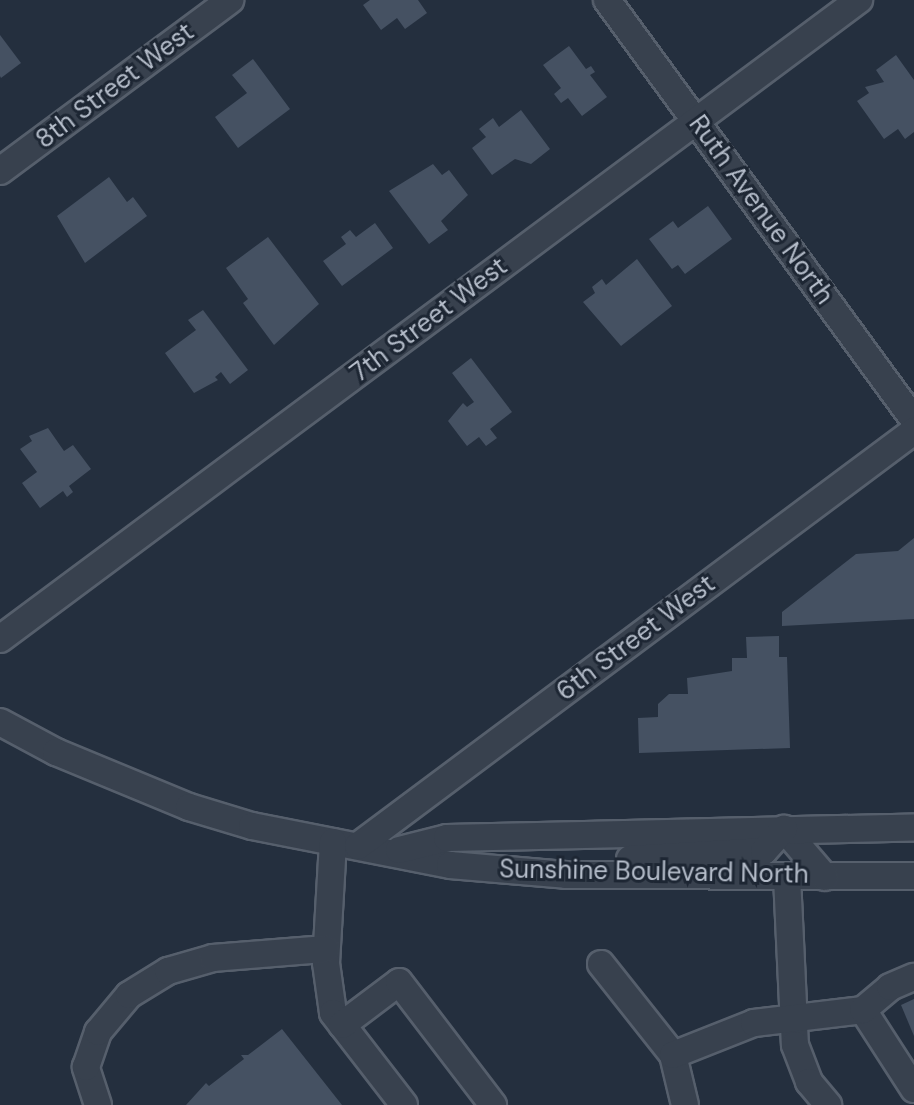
<!DOCTYPE html>
<style>
body{margin:0}
#map{position:relative;width:914px;height:1105px;overflow:hidden;background:#242f3e;font-family:"DM Sans",sans-serif}
div>[style]{position:absolute}
.building>*{inset:0;background:#455162}
.roads{filter:drop-shadow(2px 0 #565f6c) drop-shadow(-2px 0 #565f6c) drop-shadow(0 2px #565f6c) drop-shadow(0 -2px #565f6c)}
.minor>*{height:26px;margin:-13px;padding:0 13px;transform-origin:13px;border-radius:13px;background:#38414e}
span{translate:-50% -50%;white-space:nowrap;text-align:center;line-height:1.15;-webkit-text-stroke:6px #1d2633;paint-order:stroke}
.street-label{font-size:26px;color:#b4bcc9}
</style>
<div id="map">
<div class="building">
<div style="clip-path:polygon(370px 0,418px 0,427px 13px,405px 29px,397px 18px,381px 30px,363px 5px)"></div>
<div style="clip-path:polygon(0 35px,21px 63px,1px 78px,0 76px)"></div>
<div style="clip-path:polygon(569px 46px,586px 69px,591px 66px,595px 72px,590px 75px,607px 97px,582px 116px,568px 98px,561px 103px,554px 94px,561px 88px,543px 65px)"></div>
<div style="clip-path:polygon(896px 55px,914px 80px,914px 132px,905px 139px,898px 129px,884px 139px,857px 101px,869px 93px,865px 87px,884px 82px,876px 70px)"></div>
<div style="clip-path:polygon(253px 59px,290px 109px,238px 148px,215px 117px,247px 93px,232px 75px)"></div>
<div style="clip-path:polygon(521px 110px,550px 149px,531px 164px,515px 159px,492px 175px,472px 148px,486px 137px,479px 129px,493px 118px,499px 127px)"></div>
<div style="clip-path:polygon(433px 164px,442px 175px,449px 170px,468px 195px,441px 221px,448px 230px,429px 244px,389px 191px)"></div>
<div style="clip-path:polygon(109px 177px,127px 202px,133px 197px,147px 216px,85px 263px,57px 216px)"></div>
<div style="clip-path:polygon(708px 206px,732px 239px,685px 274px,678px 265px,672px 269px,649px 239px,673px 221px,678px 228px)"></div>
<div style="clip-path:polygon(375px 223px,393px 248px,342px 286px,323px 261px,346px 244px,341px 237px,350px 230px,356px 237px)"></div>
<div style="clip-path:polygon(268px 237px,319px 304px,274px 345px,243px 303px,248px 299px,226px 268px)"></div>
<div style="clip-path:polygon(637px 259px,672px 306px,621px 346px,583px 302px,595px 293px,592px 287px,602px 279px,606px 285px)"></div>
<div style="clip-path:polygon(203px 310px,248px 370px,230px 384px,221px 372px,215px 377px,218px 380px,194px 393px,165px 353px,196px 330px,188px 320px)"></div>
<div style="clip-path:polygon(471px 358px,512px 412px,490px 429px,497px 438px,486px 446px,479px 437px,467px 446px,448px 421px,463px 403px,467px 407px,474px 402px,452px 373px)"></div>
<div style="clip-path:polygon(48px 428px,64px 451px,73px 445px,91px 469px,69px 486px,73px 492px,67px 497px,63px 491px,40px 508px,22px 483px,37px 472px,20px 449px,32px 441px,29px 436px)"></div>
<div style="clip-path:polygon(914px 538px,914px 619px,782px 626px,782px 612px,856px 554px,898px 551px)"></div>
<div style="clip-path:polygon(779px 636px,779px 657px,787px 657px,790px 748px,639px 753px,638px 718px,658px 717px,658px 704px,669px 694px,688px 694px,687px 678px,732px 671px,732px 658px,747px 658px,746px 637px)"></div>
<div style="clip-path:polygon(914px 999px,914px 1036px,901px 1005px)"></div>
<div style="clip-path:polygon(282px 1029px,342px 1105px,186px 1105px,206px 1083px,209px 1086px,244px 1059px,241px 1055px,248px 1055px)"></div>
</div>
<div class="roads">
<div class="minor">
<div style="left:607px;top:0;width:520px;rotate:53.83deg"></div>
<div style="left:0;top:171px;width:287px;rotate:-36.6deg"></div>
<div style="left:0;top:639px;width:1071px;rotate:-36.65deg"></div>
<div style="left:0;top:722px;width:64px;rotate:28.2deg"></div>
<div style="left:56px;top:752px;width:144px;rotate:22.5deg"></div>
<div style="left:189px;top:807px;width:66px;rotate:16.8deg"></div>
<div style="left:252px;top:826px;width:202px;rotate:11.1deg"></div>
<div style="left:450px;top:865px;width:116px;rotate:4.9deg"></div>
<div style="left:566px;top:875px;width:348px;rotate:0.2deg"></div>
<div style="left:784px;top:829px;width:63px;rotate:49.5deg"></div>
<div style="left:333px;top:842px;width:121px;rotate:93.3deg"></div>
<div style="left:326px;top:963px;width:50px;rotate:82deg"></div>
<div style="left:333px;top:1013px;width:116px;rotate:52.3deg"></div>
<div style="left:358px;top:846px;width:694px;rotate:-36.74deg"></div>
<div style="left:399px;top:850px;width:49px;rotate:-14deg"></div>
<div style="left:447px;top:838px;width:467px;rotate:-1.3deg"></div>
<div style="left:630px;top:859px;width:134px;rotate:-3.4deg"></div>
<div style="left:764px;top:851px;width:30px;rotate:-48deg"></div>
<div style="left:787px;top:877px;width:168px;rotate:87.3deg"></div>
<div style="left:795px;top:1045px;width:40px;rotate:69deg"></div>
<div style="left:809px;top:1082px;width:30px;rotate:50deg"></div>
<div style="left:601px;top:964px;width:116px;rotate:51.6deg"></div>
<div style="left:673px;top:1055px;width:51px;rotate:76.5deg"></div>
<div style="left:863px;top:1010px;width:94px;rotate:57.2deg"></div>
<div style="left:342px;top:1025px;width:71px;rotate:-37deg"></div>
<div style="left:399px;top:982px;width:155px;rotate:52.6deg"></div>
<div style="left:673px;top:1055px;width:87px;rotate:-21.6deg"></div>
<div style="left:754px;top:1023px;width:110px;rotate:-6.8deg"></div>
<div style="left:863px;top:1010px;width:35px;rotate:-40deg"></div>
<div style="left:890px;top:987px;width:26px;rotate:-23deg"></div>
<div style="left:98px;top:1105px;width:40px;rotate:-108deg"></div>
<div style="left:86px;top:1067px;width:37px;rotate:-71deg"></div>
<div style="left:98px;top:1032px;width:48px;rotate:-50deg"></div>
<div style="left:129px;top:995px;width:46px;rotate:-31.6deg"></div>
<div style="left:168px;top:971px;width:47px;rotate:-16.1deg"></div>
<div style="left:213px;top:958px;width:113px;rotate:-4.6deg"></div>
</div>
</div>
<div class="street-label">
<span style="left:115px;top:86px;rotate:-37deg">8th Street West</span>
<span style="left:761px;top:210px;rotate:54deg">Ruth Avenue North</span>
<span style="left:429px;top:320px;rotate:-37deg">7th Street West</span>
<span style="left:636px;top:638px;rotate:-37deg">6th Street West</span>
<span style="left:654px;top:872px;rotate:1deg">Sunshine Boulevard North</span>
</div>
</div>
